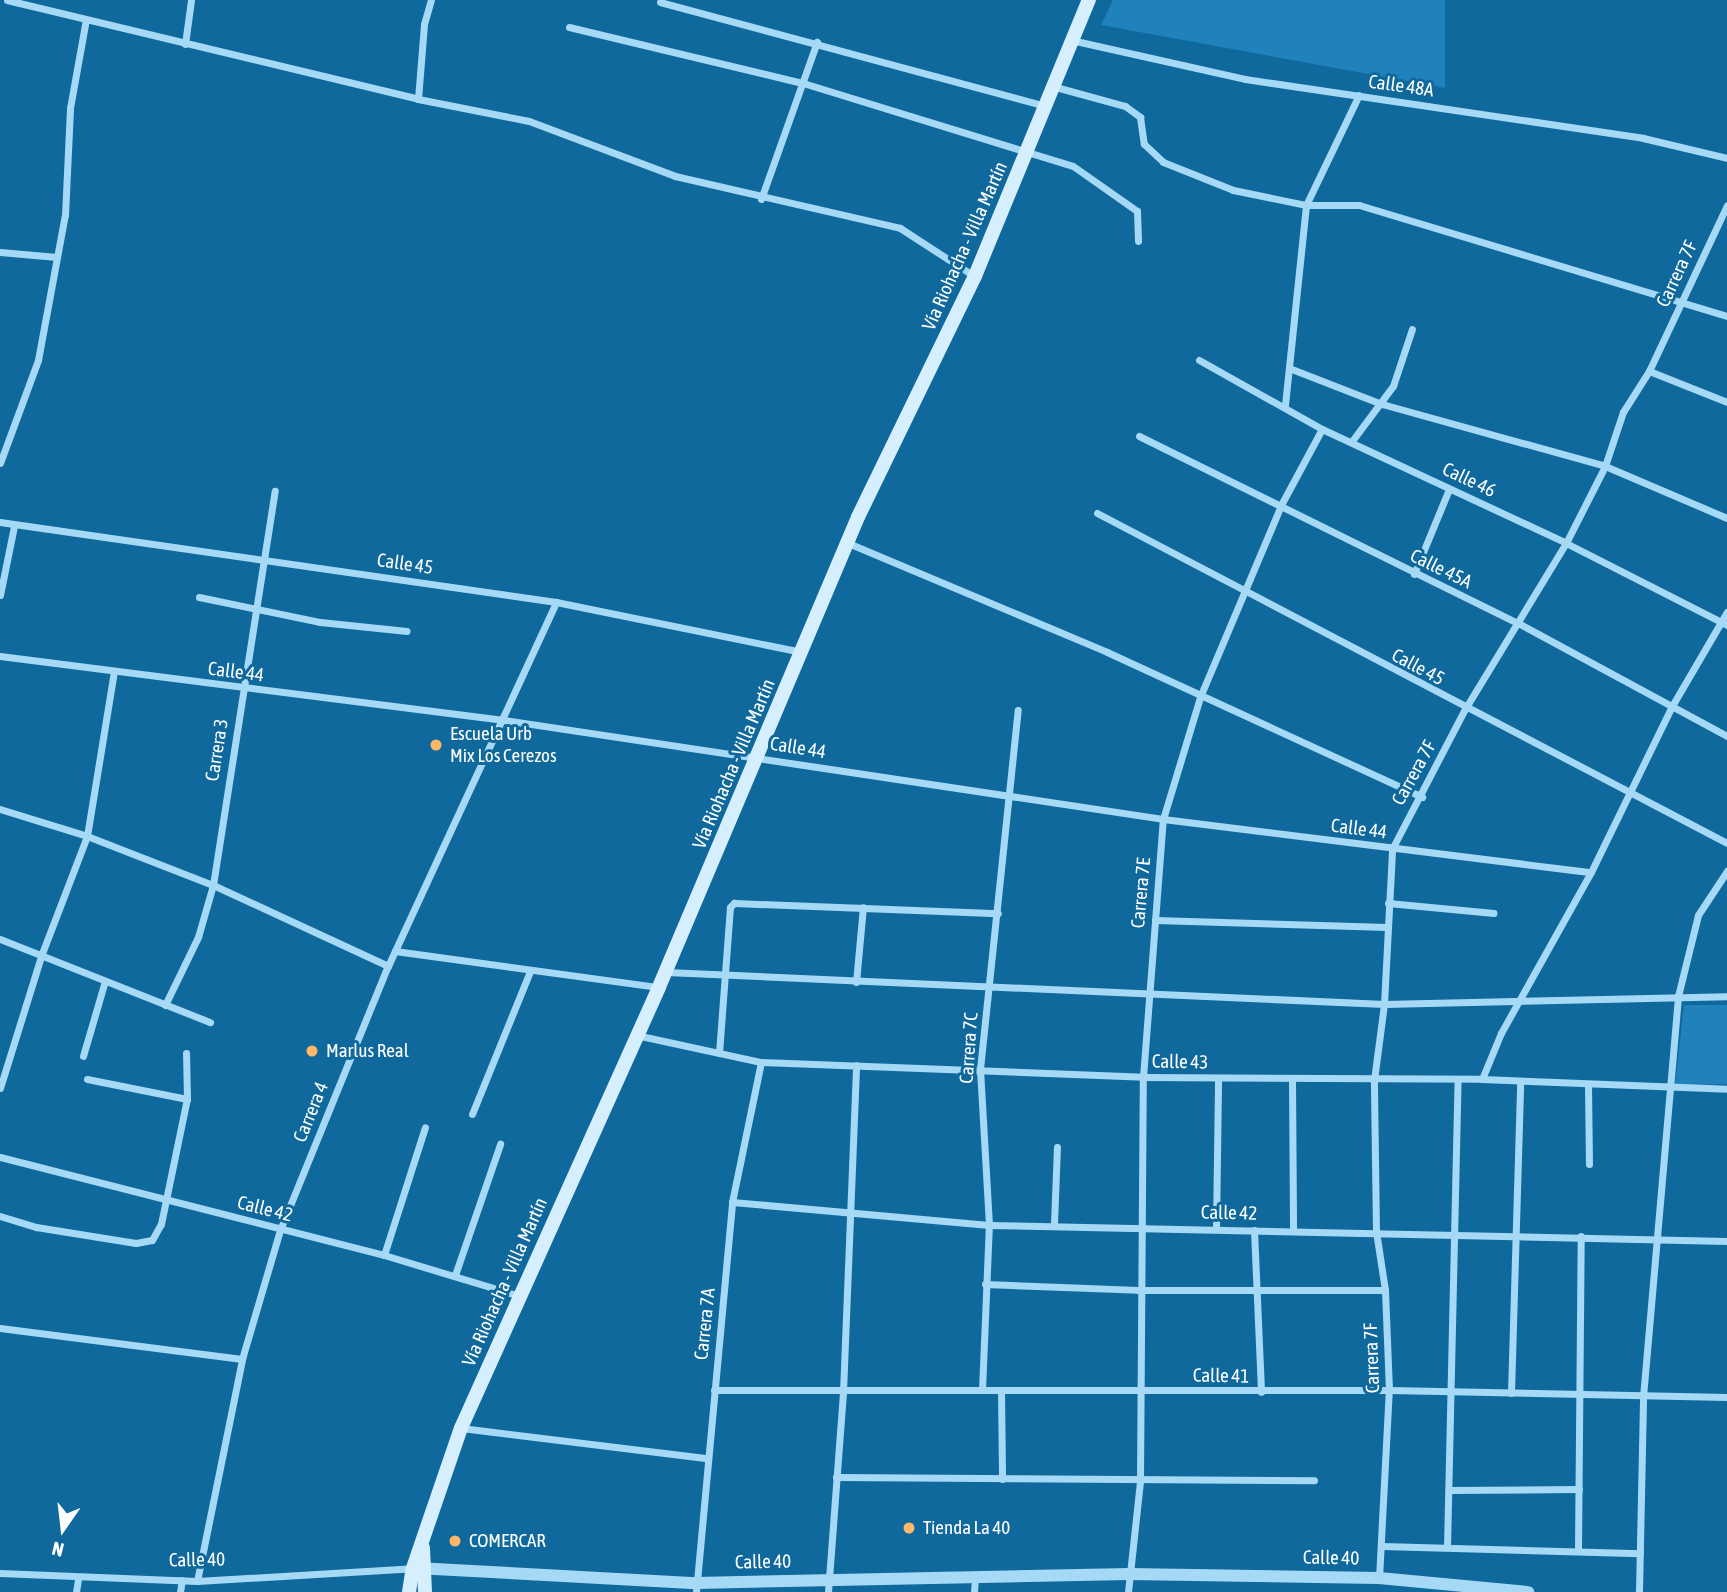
<!DOCTYPE html>
<meta charset="utf-8">
<style>
body{margin:0}
#map{position:relative;width:1727px;height:1592px;overflow:hidden;background:#10699d;font-family:"Asap Condensed",sans-serif}
div>[style]{position:absolute}
.green>*{inset:0;background:#1f82bb}
.minor>*{height:7px;margin:-3.5px;padding:0 3.5px;transform-origin:3.5px;border-radius:3.5px;background:#a6d9f5}
.tertiary>*{height:12px;margin:-6px;padding:0 6px;transform-origin:6px;border-radius:6px;background:#a6d9f5}
.secondary>*{height:14px;margin:-7px;padding:0 7px;transform-origin:7px;border-radius:7px;background:#d6effe}
.dots>*{width:19px;height:19px;translate:-50% -50%;box-sizing:border-box;border:4px solid #10699d;border-radius:50%}
span{translate:-50% -50%;white-space:nowrap;text-align:center;line-height:1.15;-webkit-text-stroke:6px #10699d;paint-order:stroke}
.street-label{font-size:19px;color:#fff}
.poi-label{font-size:19px;color:#fff}
.left{translate:0 -50%;text-align:left}
.north{position:absolute;left:28px;top:1494px;width:70px;height:70px;-webkit-text-stroke:5px #10699d;paint-order:stroke;rotate:194deg;font-size:19px;font-weight:700;line-height:28px;text-align:center;color:#fff}
.north::after{content:'';display:block;margin:auto;width:24px;height:32px;background:#fff;clip-path:polygon(50% 0,100% 100%,50% 72%,0 100%)}
</style>
<div id="map">
<div class="green">
<div style="clip-path:polygon(1113px 0,1445px 0,1445px 88px,1101px 25px)"></div>
<div style="clip-path:polygon(1684px 1005px,1727px 1005px,1727px 1084px,1675px 1085px)"></div>
</div>
<div class="minor">
<div style="left:7px;top:0;width:423px;rotate:13.5deg"></div>
<div style="left:418px;top:99px;width:113px;rotate:11.2deg"></div>
<div style="left:529px;top:121px;width:156px;rotate:20.6deg"></div>
<div style="left:675px;top:176px;width:231px;rotate:13deg"></div>
<div style="left:900px;top:228px;width:88px;rotate:33deg"></div>
<div style="left:660px;top:2px;width:399px;rotate:15.1deg"></div>
<div style="left:569px;top:27px;width:241px;rotate:13.5deg"></div>
<div style="left:803px;top:83px;width:282px;rotate:17.1deg"></div>
<div style="left:1073px;top:166px;width:78px;rotate:35.1deg"></div>
<div style="left:1137px;top:211px;width:30px;rotate:88deg"></div>
<div style="left:1071px;top:40px;width:178px;rotate:12.6deg"></div>
<div style="left:1245px;top:79px;width:402px;rotate:8.4deg"></div>
<div style="left:1643px;top:138px;width:86px;rotate:13.4deg"></div>
<div style="left:185px;top:44px;width:44px;rotate:-82.2deg"></div>
<div style="left:1052px;top:86px;width:76px;rotate:15.3deg"></div>
<div style="left:1125px;top:106px;width:19px;rotate:36deg"></div>
<div style="left:1140px;top:117px;width:27px;rotate:82deg"></div>
<div style="left:1144px;top:144px;width:26px;rotate:43deg"></div>
<div style="left:1163px;top:162px;width:75px;rotate:21.8deg"></div>
<div style="left:1233px;top:190px;width:75px;rotate:11.6deg"></div>
<div style="left:1306px;top:205px;width:53px"></div>
<div style="left:1359px;top:205px;width:384px;rotate:16.8deg"></div>
<div style="left:418px;top:99px;width:75px;rotate:-85.4deg"></div>
<div style="left:424px;top:24px;width:25px;rotate:-74deg"></div>
<div style="left:761px;top:199px;width:167px;rotate:-70.4deg"></div>
<div style="left:0;top:252px;width:57px;rotate:5deg"></div>
<div style="left:1199px;top:360px;width:141px;rotate:29.3deg"></div>
<div style="left:1322px;top:429px;width:269px;rotate:25deg"></div>
<div style="left:1566px;top:543px;width:181px;rotate:27deg"></div>
<div style="left:1289px;top:368px;width:100px;rotate:21.2deg"></div>
<div style="left:1382px;top:404px;width:231px;rotate:15.5deg"></div>
<div style="left:1605px;top:466px;width:133px;rotate:23.1deg"></div>
<div style="left:1649px;top:371px;width:84px;rotate:21.7deg"></div>
<div style="left:1285px;top:405px;width:201px;rotate:-84deg"></div>
<div style="left:1306px;top:205px;width:122px;rotate:-64.3deg"></div>
<div style="left:1139px;top:436px;width:423px;rotate:26.3deg"></div>
<div style="left:1518px;top:623px;width:238px;rotate:28.4deg"></div>
<div style="left:1352px;top:441px;width:69px;rotate:-53.3deg"></div>
<div style="left:1393px;top:386px;width:60px;rotate:-71.6deg"></div>
<div style="left:0;top:463px;width:110px;rotate:-69.7deg"></div>
<div style="left:38px;top:360px;width:147px;rotate:-79.5deg"></div>
<div style="left:65px;top:215px;width:107px;rotate:-87.3deg"></div>
<div style="left:70px;top:108px;width:90px;rotate:-79.8deg"></div>
<div style="left:1097px;top:513px;width:711px;rotate:27.65deg"></div>
<div style="left:0;top:522px;width:562px;rotate:8.19deg"></div>
<div style="left:556px;top:602px;width:251px;rotate:11.5deg"></div>
<div style="left:848px;top:543px;width:281px;rotate:22.8deg"></div>
<div style="left:1107px;top:652px;width:347px;rotate:24.7deg"></div>
<div style="left:1414px;top:574px;width:92px;rotate:-67.6deg"></div>
<div style="left:0;top:595px;width:70px;rotate:-78.5deg"></div>
<div style="left:199px;top:597px;width:124px;rotate:11.7deg"></div>
<div style="left:320px;top:622px;width:87px;rotate:5.9deg"></div>
<div style="left:0;top:656px;width:508px;rotate:7.24deg"></div>
<div style="left:504px;top:720px;width:666px;rotate:8.54deg"></div>
<div style="left:1163px;top:819px;width:431px;rotate:7.1deg"></div>
<div style="left:0;top:809px;width:91px;rotate:17.2deg"></div>
<div style="left:87px;top:836px;width:135px;rotate:21.3deg"></div>
<div style="left:213px;top:885px;width:193px;rotate:24.8deg"></div>
<div style="left:1388px;top:903px;width:106px;rotate:5.4deg"></div>
<div style="left:1155px;top:920px;width:232px;rotate:1.7deg"></div>
<div style="left:0;top:939px;width:226px;rotate:21.6deg"></div>
<div style="left:395px;top:951px;width:266px;rotate:7.8deg"></div>
<div style="left:666px;top:972px;width:719px;rotate:2.55deg"></div>
<div style="left:1384px;top:1004px;width:343px;rotate:-1.3deg"></div>
<div style="left:856px;top:982px;width:75px;rotate:-84.7deg"></div>
<div style="left:165px;top:1005px;width:76px;rotate:-64.1deg"></div>
<div style="left:198px;top:937px;width:54px;rotate:-73.9deg"></div>
<div style="left:213px;top:885px;width:399px;rotate:-81.1deg"></div>
<div style="left:636px;top:1035px;width:128px;rotate:12.2deg"></div>
<div style="left:761px;top:1062px;width:382px;rotate:2.2deg"></div>
<div style="left:1143px;top:1077px;width:339px;rotate:0.3deg"></div>
<div style="left:1482px;top:1079px;width:245px;rotate:2.3deg"></div>
<div style="left:719px;top:1053px;width:146px;rotate:-85.7deg"></div>
<div style="left:730px;top:907px;width:6px;rotate:-45deg"></div>
<div style="left:734px;top:903px;width:264px;rotate:2.2deg"></div>
<div style="left:83px;top:1056px;width:78px;rotate:-73.7deg"></div>
<div style="left:87px;top:1079px;width:102px;rotate:11.3deg"></div>
<div style="left:1292px;top:1079px;width:150px;rotate:89.6deg"></div>
<div style="left:1482px;top:1079px;width:50px;rotate:-67.6deg"></div>
<div style="left:1501px;top:1033px;width:184px;rotate:-60.8deg"></div>
<div style="left:1591px;top:872px;width:185px;rotate:-64deg"></div>
<div style="left:1672px;top:706px;width:109px;rotate:-59.7deg"></div>
<div style="left:1588px;top:1084px;width:80px;rotate:89.3deg"></div>
<div style="left:0;top:1088px;width:138px;rotate:-72.7deg"></div>
<div style="left:41px;top:956px;width:129px;rotate:-69deg"></div>
<div style="left:87px;top:836px;width:166px;rotate:-80.7deg"></div>
<div style="left:472px;top:1114px;width:154px;rotate:-67.9deg"></div>
<div style="left:0;top:1157px;width:396px;rotate:14.3deg"></div>
<div style="left:384px;top:1255px;width:142px;rotate:16.8deg"></div>
<div style="left:732px;top:1202px;width:258px;rotate:5.1deg"></div>
<div style="left:989px;top:1225px;width:738px;rotate:1.24deg"></div>
<div style="left:0;top:1216px;width:38px;rotate:17deg"></div>
<div style="left:36px;top:1227px;width:101px;rotate:9.1deg"></div>
<div style="left:136px;top:1243px;width:16px;rotate:-11deg"></div>
<div style="left:152px;top:1240px;width:18px;rotate:-61deg"></div>
<div style="left:161px;top:1224px;width:128px;rotate:-78.3deg"></div>
<div style="left:187px;top:1099px;width:46px;rotate:-91.2deg"></div>
<div style="left:1054px;top:1224px;width:77px;rotate:-87.8deg"></div>
<div style="left:1216px;top:1228px;width:150px;rotate:-89.2deg"></div>
<div style="left:1254px;top:1230px;width:162px;rotate:87.5deg"></div>
<div style="left:384px;top:1255px;width:134px;rotate:-72.2deg"></div>
<div style="left:455px;top:1275px;width:139px;rotate:-71deg"></div>
<div style="left:985px;top:1284px;width:153px;rotate:2.2deg"></div>
<div style="left:1138px;top:1290px;width:247px"></div>
<div style="left:0;top:1328px;width:244px;rotate:7.3deg"></div>
<div style="left:714px;top:1390px;width:675px"></div>
<div style="left:1389px;top:1390px;width:338px;rotate:1.2deg"></div>
<div style="left:982px;top:1390px;width:165px;rotate:-87.6deg"></div>
<div style="left:989px;top:1225px;width:156px;rotate:-93.3deg"></div>
<div style="left:980px;top:1069px;width:361px;rotate:-84deg"></div>
<div style="left:1001px;top:1391px;width:88px;rotate:89.3deg"></div>
<div style="left:1511px;top:1393px;width:309px;rotate:-88.3deg"></div>
<div style="left:461px;top:1428px;width:248px;rotate:7deg"></div>
<div style="left:836px;top:1477px;width:478px;rotate:0.4deg"></div>
<div style="left:1449px;top:1490px;width:130px;rotate:-0.4deg"></div>
<div style="left:1382px;top:1546px;width:258px;rotate:1.6deg"></div>
<div style="left:1447px;top:1547px;width:467px;rotate:-88.7deg"></div>
<div style="left:1578px;top:1549px;width:313px;rotate:-89.5deg"></div>
<div style="left:0;top:1573px;width:197px;rotate:2.3deg"></div>
<div style="left:197px;top:1581px;width:216px;rotate:-3.4deg"></div>
<div style="left:1379px;top:1578px;width:188px;rotate:-87deg"></div>
<div style="left:1389px;top:1390px;width:100px;rotate:-92.3deg"></div>
<div style="left:1385px;top:1290px;width:60px;rotate:-98.7deg"></div>
<div style="left:1376px;top:1231px;width:151px;rotate:-90.8deg"></div>
<div style="left:1374px;top:1080px;width:77px;rotate:-82.5deg"></div>
<div style="left:1384px;top:1004px;width:155px;rotate:-87deg"></div>
<div style="left:1392px;top:849px;width:158px;rotate:-62.5deg"></div>
<div style="left:1465px;top:709px;width:194px;rotate:-58.7deg"></div>
<div style="left:1566px;top:543px;width:86px;rotate:-63.1deg"></div>
<div style="left:1605px;top:466px;width:57px;rotate:-71.6deg"></div>
<div style="left:1623px;top:412px;width:49px;rotate:-57.6deg"></div>
<div style="left:1649px;top:371px;width:183px;rotate:-64.8deg"></div>
<div style="left:197px;top:1581px;width:227px;rotate:-78.5deg"></div>
<div style="left:242px;top:1359px;width:134px;rotate:-73.6deg"></div>
<div style="left:280px;top:1230px;width:285px;rotate:-67.8deg"></div>
<div style="left:388px;top:966px;width:401px;rotate:-65.2deg"></div>
<div style="left:76px;top:1592px;width:13px;rotate:-81deg"></div>
<div style="left:180px;top:1592px;width:12px;rotate:-81deg"></div>
<div style="left:696px;top:1592px;width:392px;rotate:-84.7deg"></div>
<div style="left:732px;top:1202px;width:143px;rotate:-78.3deg"></div>
<div style="left:828px;top:1592px;width:201px;rotate:-85.7deg"></div>
<div style="left:843px;top:1392px;width:327px;rotate:-87.7deg"></div>
<div style="left:974px;top:1592px;width:15px;rotate:-86deg"></div>
<div style="left:1128px;top:1592px;width:112px;rotate:-83.8deg"></div>
<div style="left:1140px;top:1481px;width:404px;rotate:-89.6deg"></div>
<div style="left:1143px;top:1077px;width:259px;rotate:-85.6deg"></div>
<div style="left:1163px;top:819px;width:127px;rotate:-73.1deg"></div>
<div style="left:1200px;top:697px;width:208px;rotate:-67.1deg"></div>
<div style="left:1281px;top:505px;width:86px;rotate:-61.7deg"></div>
<div style="left:1639px;top:1592px;width:195px;rotate:-88.8deg"></div>
<div style="left:1643px;top:1397px;width:403px;rotate:-85deg"></div>
<div style="left:1678px;top:996px;width:83px;rotate:-76.1deg"></div>
<div style="left:1698px;top:915px;width:53px;rotate:-56.6deg"></div>
</div>
<div class="tertiary">
<div style="left:416px;top:1568px;width:280px;rotate:3.1deg"></div>
<div style="left:696px;top:1583px;width:433px;rotate:-1.2deg"></div>
<div style="left:1129px;top:1574px;width:250px;rotate:0.9deg"></div>
<div style="left:1379px;top:1578px;width:150px;rotate:5.4deg"></div>
</div>
<div class="secondary">
<div style="left:423px;top:1548px;width:44px;rotate:87.4deg"></div>
<div style="left:409px;top:1592px;width:24px;rotate:-81deg"></div>
<div style="left:413px;top:1568px;width:148px;rotate:-71.1deg"></div>
<div style="left:461px;top:1428px;width:483px;rotate:-65.8deg"></div>
<div style="left:659px;top:987px;width:510px;rotate:-67.05deg"></div>
<div style="left:858px;top:517px;width:268px;rotate:-64.1deg"></div>
<div style="left:975px;top:276px;width:299px;rotate:-67.6deg"></div>
</div>
<div class="dots">
<div style="left:436px;top:745px;background:#ffb76a"></div>
<div style="left:312px;top:1051px;background:#ffb76a"></div>
<div style="left:909px;top:1528px;background:#ffb76a"></div>
<div style="left:455px;top:1541px;background:#ffb76a"></div>
</div>
<div class="street-label">
<span style="left:1401px;top:86px;rotate:8deg">Calle 48A</span>
<span style="left:965px;top:246px;rotate:-66deg">Vía Riohacha - Villa Martín</span>
<span style="left:1677px;top:274px;rotate:-65deg">Carrera 7F</span>
<span style="left:1469px;top:480px;rotate:25deg">Calle 46</span>
<span style="left:405px;top:564px;rotate:8deg">Calle 45</span>
<span style="left:1441px;top:569px;rotate:26deg">Calle 45A</span>
<span style="left:1418px;top:667px;rotate:28deg">Calle 45</span>
<span style="left:236px;top:672px;rotate:7deg">Calle 44</span>
<span style="left:798px;top:748px;rotate:9deg">Calle 44</span>
<span style="left:217px;top:750px;rotate:-81deg">Carrera 3</span>
<span style="left:734px;top:764px;rotate:-67deg">Vía Riohacha - Villa Martín</span>
<span style="left:1414px;top:773px;rotate:-61deg">Carrera 7F</span>
<span style="left:1359px;top:829px;rotate:7deg">Calle 44</span>
<span style="left:1141px;top:893px;rotate:-85deg">Carrera 7E</span>
<span style="left:969px;top:1048px;rotate:-86deg">Carrera 7C</span>
<span style="left:1180px;top:1062px;rotate:1deg">Calle 43</span>
<span style="left:311px;top:1112px;rotate:-68deg">Carrera 4</span>
<span style="left:265px;top:1209px;rotate:14deg">Calle 42</span>
<span style="left:1229px;top:1213px;rotate:1deg">Calle 42</span>
<span style="left:505px;top:1282px;rotate:-66deg">Vía Riohacha - Villa Martín</span>
<span style="left:705px;top:1324px;rotate:-84deg">Carrera 7A</span>
<span style="left:1372px;top:1358px;rotate:-92deg">Carrera 7F</span>
<span style="left:1221px;top:1376px;rotate:1deg">Calle 41</span>
<span style="left:1331px;top:1558px;rotate:1deg">Calle 40</span>
<span style="left:197px;top:1560px;rotate:-1deg">Calle 40</span>
<span style="left:763px;top:1562px;rotate:-1deg">Calle 40</span>
</div>
<div class="poi-label">
<span class="left" style="left:450px;top:745px">Escuela Urb<br>Mix Los Cerezos</span>
<span class="left" style="left:326px;top:1051px">Marlus Real</span>
<span class="left" style="left:923px;top:1528px">Tienda La 40</span>
<span class="left" style="left:469px;top:1541px">COMERCAR</span>
</div>
<div class="north">N</div>
</div>
